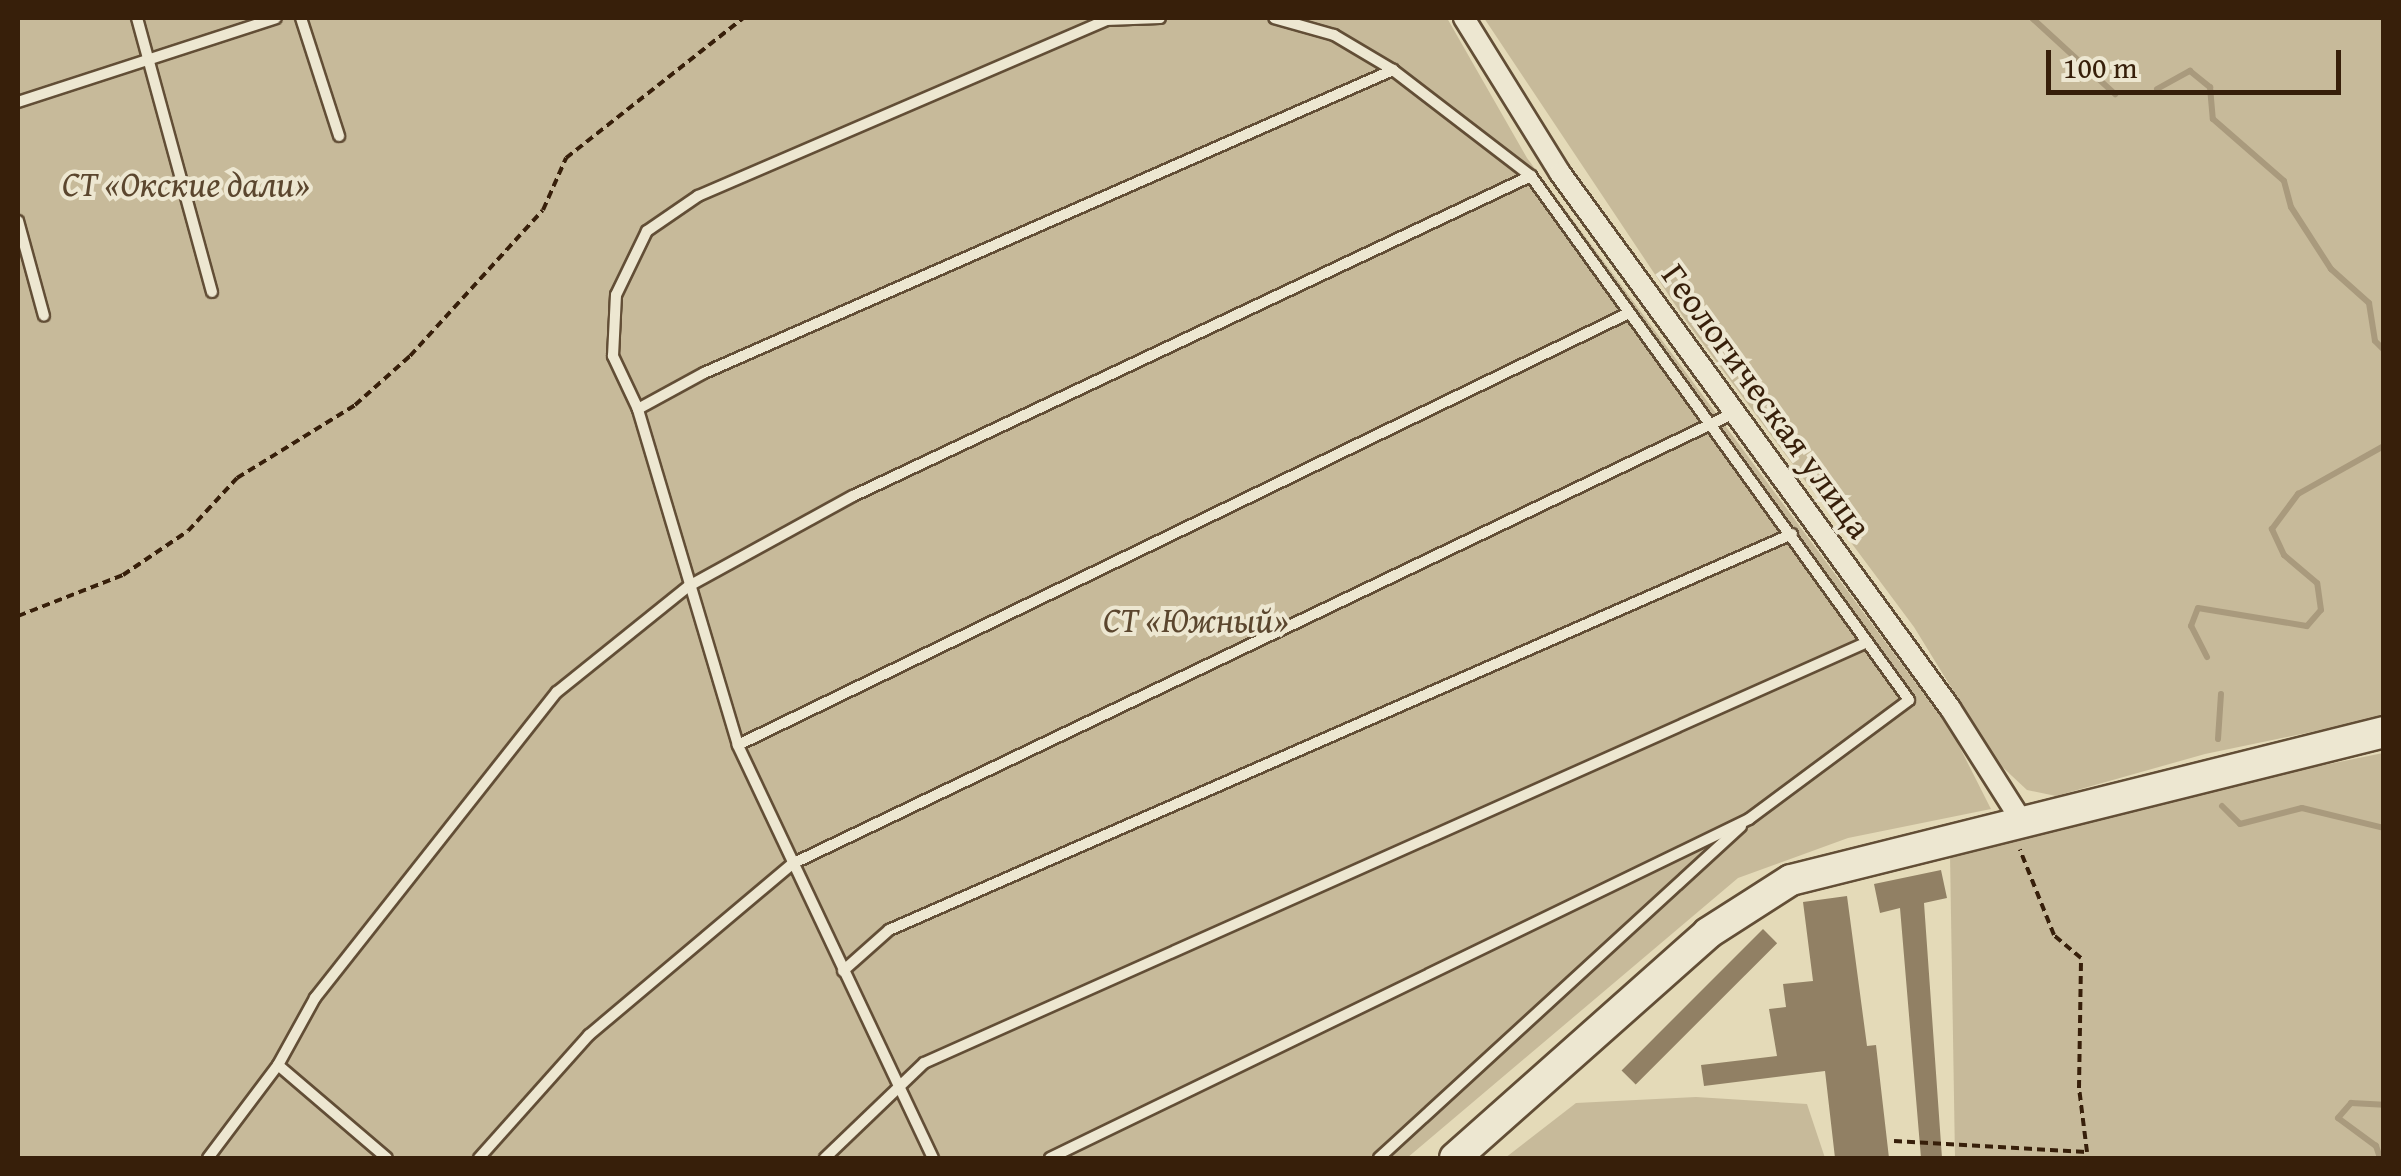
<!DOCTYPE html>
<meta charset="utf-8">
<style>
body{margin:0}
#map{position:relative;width:2401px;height:1176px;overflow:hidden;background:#e4dab8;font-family:"Gentium Book Plus",serif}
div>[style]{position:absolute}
.green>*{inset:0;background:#c7ba9a}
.stream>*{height:6px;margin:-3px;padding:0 3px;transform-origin:3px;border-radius:3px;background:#a99a7d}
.building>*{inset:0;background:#918064;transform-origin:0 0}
.path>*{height:4px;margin-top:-2px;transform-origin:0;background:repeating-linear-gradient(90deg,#371f0a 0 8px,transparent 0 13px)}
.roads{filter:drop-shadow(2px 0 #624e36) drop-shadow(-2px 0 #624e36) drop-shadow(0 2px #624e36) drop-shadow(0 -2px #624e36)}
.lane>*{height:10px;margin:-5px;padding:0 5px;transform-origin:5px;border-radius:5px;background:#ede7d1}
.street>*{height:20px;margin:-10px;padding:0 10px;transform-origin:10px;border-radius:10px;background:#ede7d1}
.secondary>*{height:30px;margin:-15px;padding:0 15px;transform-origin:15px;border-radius:15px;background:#ede7d1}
span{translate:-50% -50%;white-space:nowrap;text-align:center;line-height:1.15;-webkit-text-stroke:8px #ede7d1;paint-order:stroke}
.park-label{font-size:35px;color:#5b462e;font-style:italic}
.street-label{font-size:35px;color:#371f0a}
.frame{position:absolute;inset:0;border:20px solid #371f0a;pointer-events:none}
.scale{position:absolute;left:2046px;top:50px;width:295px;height:45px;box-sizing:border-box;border:5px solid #371f0a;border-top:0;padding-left:12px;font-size:30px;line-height:35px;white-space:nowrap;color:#371f0a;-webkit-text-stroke:8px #ede7d1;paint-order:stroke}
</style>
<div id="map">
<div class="green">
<div style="clip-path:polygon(18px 18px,1447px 18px,1527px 158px,1952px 732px,1991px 809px,1848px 838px,1738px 878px,1407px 1158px,18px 1158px)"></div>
<div style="clip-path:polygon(1484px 18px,2383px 18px,2383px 717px,2205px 754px,2056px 796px,2027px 790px,1997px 762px,1914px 627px,1686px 321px)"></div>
<div style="clip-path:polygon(2383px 753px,2383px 1158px,1955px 1158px,1950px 854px,2188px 793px)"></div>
<div style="clip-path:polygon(1696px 1097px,1807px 1104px,1825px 1158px,1505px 1158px,1576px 1103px)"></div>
</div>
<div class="stream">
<div style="left:2032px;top:18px;width:113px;rotate:42.5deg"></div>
<div style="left:2157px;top:89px;width:38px;rotate:-29deg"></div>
<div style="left:2190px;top:71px;width:26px;rotate:39deg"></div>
<div style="left:2210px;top:87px;width:32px;rotate:85deg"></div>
<div style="left:2213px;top:119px;width:94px;rotate:41.1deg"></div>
<div style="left:2284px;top:181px;width:27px;rotate:75deg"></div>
<div style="left:2291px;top:207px;width:74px;rotate:57.2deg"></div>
<div style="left:2331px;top:269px;width:51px;rotate:41.8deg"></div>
<div style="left:2369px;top:303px;width:38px;rotate:81deg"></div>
<div style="left:2375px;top:341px;width:13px;rotate:45deg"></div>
<div style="left:2207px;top:657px;width:35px;rotate:-117deg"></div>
<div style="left:2191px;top:626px;width:19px;rotate:-69deg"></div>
<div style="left:2198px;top:608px;width:110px;rotate:9.4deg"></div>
<div style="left:2307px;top:626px;width:21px;rotate:-49deg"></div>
<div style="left:2321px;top:610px;width:27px;rotate:-98deg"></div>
<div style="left:2317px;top:583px;width:43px;rotate:-139.7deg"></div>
<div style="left:2284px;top:555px;width:29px;rotate:-115deg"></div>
<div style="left:2272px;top:529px;width:44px;rotate:-53.4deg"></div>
<div style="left:2298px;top:494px;width:98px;rotate:-29.2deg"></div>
<div style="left:2218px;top:739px;width:45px;rotate:-86.2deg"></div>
<div style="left:2222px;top:806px;width:25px;rotate:45deg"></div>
<div style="left:2240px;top:824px;width:64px;rotate:-14.5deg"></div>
<div style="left:2302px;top:808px;width:84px;rotate:13.7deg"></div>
<div style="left:2380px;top:1158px;width:13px;rotate:-108deg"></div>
<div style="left:2376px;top:1146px;width:47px;rotate:-143.6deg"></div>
<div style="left:2338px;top:1118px;width:20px;rotate:-49deg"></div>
<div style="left:2351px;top:1103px;width:33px;rotate:3deg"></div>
</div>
<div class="building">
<div style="clip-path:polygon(1941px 870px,1947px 898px,1924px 903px,1942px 1158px,1921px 1158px,1900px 908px,1880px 913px,1874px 884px)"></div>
<div style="clip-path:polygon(1847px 896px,1867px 1046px,1876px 1045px,1889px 1158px,1835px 1158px,1825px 1071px,1704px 1086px,1701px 1065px,1777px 1056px,1769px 1009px,1786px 1007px,1783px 984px,1813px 981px,1803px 902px)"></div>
<div style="left:1763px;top:929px;width:20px;height:200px;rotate:45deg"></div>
</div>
<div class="path">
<div style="left:18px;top:616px;width:113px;rotate:-21.3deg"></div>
<div style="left:123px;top:575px;width:78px;rotate:-34.1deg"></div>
<div style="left:188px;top:531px;width:72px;rotate:-47.2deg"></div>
<div style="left:237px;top:478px;width:139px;rotate:-31.7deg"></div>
<div style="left:355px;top:405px;width:74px;rotate:-41.7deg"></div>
<div style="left:410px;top:356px;width:197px;rotate:-47.7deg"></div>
<div style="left:543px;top:210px;width:57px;rotate:-66.1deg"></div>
<div style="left:566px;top:158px;width:226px;rotate:-38.3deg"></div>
<div style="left:1894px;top:1141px;width:193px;rotate:3.3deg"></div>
<div style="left:2087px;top:1152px;width:64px;rotate:-97.1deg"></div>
<div style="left:2079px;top:1088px;width:130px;rotate:-89.1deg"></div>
<div style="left:2081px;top:958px;width:35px;rotate:-140deg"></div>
<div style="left:2054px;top:935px;width:92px;rotate:-111.8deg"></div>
</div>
<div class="roads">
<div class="lane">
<div style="left:137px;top:18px;width:284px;rotate:74.7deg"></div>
<div style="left:301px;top:18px;width:124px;rotate:72.1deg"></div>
<div style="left:18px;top:102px;width:271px;rotate:-18deg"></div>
<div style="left:18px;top:221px;width:98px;rotate:74.7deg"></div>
<div style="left:638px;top:409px;width:75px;rotate:-28.6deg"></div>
<div style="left:704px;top:373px;width:753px;rotate:-23.74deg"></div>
<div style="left:738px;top:745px;width:990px;rotate:-25.87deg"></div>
<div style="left:843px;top:971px;width:62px;rotate:-41.7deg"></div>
<div style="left:889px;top:930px;width:986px;rotate:-23.68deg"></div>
<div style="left:278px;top:1065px;width:143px;rotate:40.5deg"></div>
<div style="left:208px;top:1158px;width:116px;rotate:-53deg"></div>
<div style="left:278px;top:1065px;width:77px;rotate:-61.1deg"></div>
<div style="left:315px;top:998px;width:390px;rotate:-51.7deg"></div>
<div style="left:557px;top:692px;width:169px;rotate:-38.8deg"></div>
<div style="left:689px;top:586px;width:187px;rotate:-28.8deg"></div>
<div style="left:853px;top:496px;width:750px;rotate:-25.27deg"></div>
<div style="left:479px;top:1158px;width:165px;rotate:-48.2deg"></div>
<div style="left:589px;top:1035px;width:265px;rotate:-40.1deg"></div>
<div style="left:792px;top:864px;width:1044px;rotate:-25.58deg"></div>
<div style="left:825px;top:1158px;width:137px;rotate:-43.8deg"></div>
<div style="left:924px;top:1063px;width:1030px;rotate:-24.05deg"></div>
<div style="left:933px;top:1158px;width:457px;rotate:-115.3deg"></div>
<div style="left:738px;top:745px;width:351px;rotate:-106.6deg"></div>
<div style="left:638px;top:409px;width:59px;rotate:-115.3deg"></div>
<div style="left:613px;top:356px;width:61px;rotate:-87.2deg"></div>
<div style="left:616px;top:295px;width:71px;rotate:-64.2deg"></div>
<div style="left:647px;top:231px;width:62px;rotate:-34.5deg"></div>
<div style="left:698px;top:196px;width:444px;rotate:-23.3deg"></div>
<div style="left:1106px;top:20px;width:54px;rotate:-2.1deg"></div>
<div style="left:1050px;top:1158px;width:777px;rotate:-25.87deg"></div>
<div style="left:1749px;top:819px;width:199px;rotate:-36.6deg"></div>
<div style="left:1909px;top:700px;width:646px;rotate:-125.81deg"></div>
<div style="left:1531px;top:176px;width:174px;rotate:-142.5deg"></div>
<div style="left:1393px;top:70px;width:69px;rotate:-149.3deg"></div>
<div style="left:1334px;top:35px;width:62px;rotate:-164.2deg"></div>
<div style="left:1379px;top:1158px;width:491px;rotate:-42.5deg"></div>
</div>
<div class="street">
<div style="left:1464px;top:18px;width:182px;rotate:58.2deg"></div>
<div style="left:1560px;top:173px;width:662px;rotate:53.91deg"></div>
<div style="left:1950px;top:708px;width:133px;rotate:57.6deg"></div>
</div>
<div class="secondary">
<div style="left:1455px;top:1158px;width:339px;rotate:-41.6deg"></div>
<div style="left:1708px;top:933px;width:98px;rotate:-32.6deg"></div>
<div style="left:1791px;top:880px;width:611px;rotate:-14.01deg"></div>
</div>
</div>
<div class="park-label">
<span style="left:186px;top:184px">СТ «Окские дали»</span>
<span style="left:1196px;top:620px">СТ «Южный»</span>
</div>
<div class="street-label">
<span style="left:1767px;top:401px;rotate:54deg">Геологическая улица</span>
</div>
<div class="frame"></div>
<div class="scale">100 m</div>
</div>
